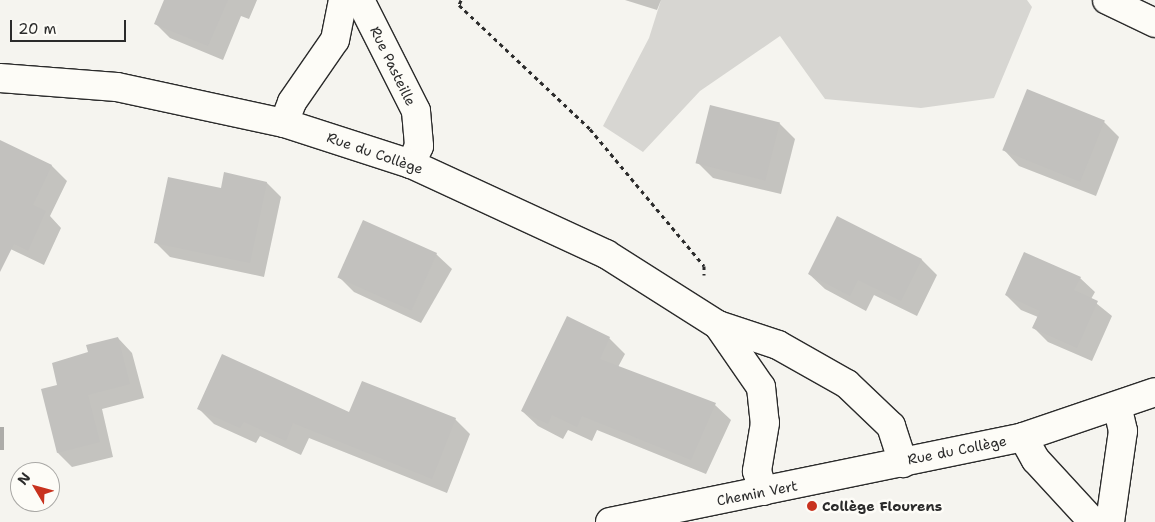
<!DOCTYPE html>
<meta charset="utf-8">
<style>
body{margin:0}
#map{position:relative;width:1155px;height:522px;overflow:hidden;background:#f5f4ef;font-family:"Shantell Sans",sans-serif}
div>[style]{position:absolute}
.green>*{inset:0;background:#d7d6d2}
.water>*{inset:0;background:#adaca9;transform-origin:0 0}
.shadow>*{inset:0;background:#0003}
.building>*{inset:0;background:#c2c1be;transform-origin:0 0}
.path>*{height:3px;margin-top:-1.5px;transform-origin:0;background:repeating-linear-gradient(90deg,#2b2b2b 0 4px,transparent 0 8px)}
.roads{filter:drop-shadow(1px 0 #2b2b2b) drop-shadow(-1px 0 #2b2b2b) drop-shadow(0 1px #2b2b2b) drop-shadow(0 -1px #2b2b2b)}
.minor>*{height:28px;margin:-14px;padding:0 14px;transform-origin:14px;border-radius:14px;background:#fdfcf7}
.dots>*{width:14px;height:14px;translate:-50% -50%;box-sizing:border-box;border:2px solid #fdfcf7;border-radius:50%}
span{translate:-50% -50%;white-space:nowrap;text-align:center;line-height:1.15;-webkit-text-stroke:5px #fdfcf7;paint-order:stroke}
.street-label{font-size:14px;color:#2b2b2b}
.poi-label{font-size:14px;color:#2b2b2b;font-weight:700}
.left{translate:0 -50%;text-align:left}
.north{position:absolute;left:10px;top:462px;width:50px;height:50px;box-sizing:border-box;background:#fdfcf7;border:1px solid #a9a8a5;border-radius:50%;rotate:307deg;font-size:14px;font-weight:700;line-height:20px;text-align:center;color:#2b2b2b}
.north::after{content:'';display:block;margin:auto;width:18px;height:22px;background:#c8321e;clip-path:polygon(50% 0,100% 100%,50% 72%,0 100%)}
.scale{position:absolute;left:10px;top:20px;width:116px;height:22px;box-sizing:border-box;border:2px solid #2b2b2b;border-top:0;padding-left:6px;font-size:15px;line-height:18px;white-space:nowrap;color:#2b2b2b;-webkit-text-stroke:4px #fdfcf7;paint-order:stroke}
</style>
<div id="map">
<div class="green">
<div style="clip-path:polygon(661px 0,1027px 0,1032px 7px,994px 98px,921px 108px,825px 99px,780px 36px,700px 91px,643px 152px,603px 126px,649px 38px)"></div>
</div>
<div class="water">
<div style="left:0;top:427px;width:4px;height:23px"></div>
</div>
<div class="shadow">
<div style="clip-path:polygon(166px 0,257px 0,249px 19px,241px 16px,223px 60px,170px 38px,156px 24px)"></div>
<div style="clip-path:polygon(625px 0,661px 0,657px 10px)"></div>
<div style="clip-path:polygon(1104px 122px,1119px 137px,1096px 196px,1019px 166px,1004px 150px)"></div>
<div style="clip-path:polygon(779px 123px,795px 139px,781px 194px,713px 178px,697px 162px)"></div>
<div style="clip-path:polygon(0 142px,52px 166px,67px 181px,50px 216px,61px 228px,44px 265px,0 244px)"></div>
<div style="clip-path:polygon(267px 183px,281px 197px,264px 277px,170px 257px,156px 243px,222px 190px)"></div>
<div style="clip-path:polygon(838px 218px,922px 260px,937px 275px,917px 316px,874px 295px,866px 311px,825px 289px,809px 274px)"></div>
<div style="clip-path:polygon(436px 254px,452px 269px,421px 323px,354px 292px,339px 277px)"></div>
<div style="clip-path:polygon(1080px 278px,1095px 292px,1091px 299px,1112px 316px,1092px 361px,1048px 342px,1033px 327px,1038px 317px,1021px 310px,1006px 295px)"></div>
<div style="clip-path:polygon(118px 338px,132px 353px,144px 398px,102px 409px,113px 457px,72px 467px,58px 453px,59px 386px,89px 353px)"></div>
<div style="clip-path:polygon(609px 338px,625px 354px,618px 367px,715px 405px,731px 420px,706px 474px,597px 430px,592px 441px,568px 430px,563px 439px,538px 426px,522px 411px)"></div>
<div style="clip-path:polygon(198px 408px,455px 419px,470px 434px,447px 493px,309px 438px,301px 455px,260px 436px,256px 443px,214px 424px)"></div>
</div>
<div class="building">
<div style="clip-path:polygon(164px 0,228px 0,208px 46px,154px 24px)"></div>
<div style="left:1027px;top:89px;width:84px;height:66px;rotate:22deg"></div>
<div style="left:710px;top:105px;width:72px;height:60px;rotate:14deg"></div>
<div style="clip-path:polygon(0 140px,52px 165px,33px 205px,46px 211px,28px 251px,14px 244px,0 272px)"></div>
<div style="clip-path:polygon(224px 172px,267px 182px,250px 263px,154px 243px,168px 177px,221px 188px)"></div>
<div style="clip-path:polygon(837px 216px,922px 259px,901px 301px,858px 280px,850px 296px,808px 274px)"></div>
<div style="left:363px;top:220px;width:81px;height:63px;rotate:24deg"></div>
<div style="clip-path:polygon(1024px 252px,1081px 277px,1074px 290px,1098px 301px,1077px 348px,1032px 328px,1040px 311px,1005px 295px)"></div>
<div style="clip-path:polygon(567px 316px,610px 337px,600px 359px,716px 403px,691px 460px,582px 416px,577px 427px,552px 415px,548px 424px,521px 411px)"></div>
<div style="clip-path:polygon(118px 337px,130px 384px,88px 395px,100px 442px,57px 453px,41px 389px,57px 385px,52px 363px,88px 352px,86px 345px)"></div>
<div style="clip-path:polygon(222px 354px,349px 412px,362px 381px,456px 418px,432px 479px,293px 423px,286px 441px,244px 422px,240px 428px,197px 409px)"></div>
</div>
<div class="path">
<div style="left:461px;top:0;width:5px;rotate:112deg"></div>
<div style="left:459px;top:5px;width:180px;rotate:43.4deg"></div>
<div style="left:590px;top:129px;width:178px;rotate:50.2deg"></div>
<div style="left:704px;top:266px;width:9px;rotate:90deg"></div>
</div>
<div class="roads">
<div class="minor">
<div style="left:360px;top:0;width:124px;rotate:63.2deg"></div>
<div style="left:416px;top:111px;width:35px;rotate:85deg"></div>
<div style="left:419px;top:146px;width:20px;rotate:114deg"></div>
<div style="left:1107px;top:0;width:53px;rotate:25.6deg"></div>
<div style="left:0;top:78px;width:117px;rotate:4.4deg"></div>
<div style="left:117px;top:87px;width:171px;rotate:12.2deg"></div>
<div style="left:284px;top:123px;width:133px;rotate:17.9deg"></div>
<div style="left:411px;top:164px;width:215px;rotate:24.8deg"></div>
<div style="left:606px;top:254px;width:133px;rotate:32.4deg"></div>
<div style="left:718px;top:325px;width:63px;rotate:18.4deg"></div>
<div style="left:778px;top:345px;width:79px;rotate:29.5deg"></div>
<div style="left:847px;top:384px;width:61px;rotate:43.7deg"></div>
<div style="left:891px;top:426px;width:39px;rotate:72deg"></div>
<div style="left:284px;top:123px;width:22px;rotate:-69deg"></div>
<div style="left:292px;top:102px;width:75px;rotate:-55.3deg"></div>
<div style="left:335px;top:40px;width:41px;rotate:-78.7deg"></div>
<div style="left:718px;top:325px;width:75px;rotate:55.3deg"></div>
<div style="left:761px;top:387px;width:36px;rotate:84deg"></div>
<div style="left:765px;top:423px;width:49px;rotate:99.5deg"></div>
<div style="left:757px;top:471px;width:21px;rotate:73deg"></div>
<div style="left:1023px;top:437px;width:26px;rotate:61deg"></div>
<div style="left:1036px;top:460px;width:84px;rotate:47.4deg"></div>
<div style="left:610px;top:522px;width:422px;rotate:-11.6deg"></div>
<div style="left:1023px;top:437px;width:139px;rotate:-18.8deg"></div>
<div style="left:1110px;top:522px;width:92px;rotate:-81.9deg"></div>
<div style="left:1123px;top:431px;width:23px;rotate:-103deg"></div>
</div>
</div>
<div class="dots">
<div style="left:812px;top:506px;background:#c8321e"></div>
</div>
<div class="street-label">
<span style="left:393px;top:66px;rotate:64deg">Rue Pasteille</span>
<span style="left:375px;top:153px;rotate:19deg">Rue du Collège</span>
<span style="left:957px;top:450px;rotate:-11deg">Rue du Collège</span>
<span style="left:757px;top:493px;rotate:-11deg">Chemin Vert</span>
</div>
<div class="poi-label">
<span class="left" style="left:822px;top:506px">Collège Flourens</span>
</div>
<div class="north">N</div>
<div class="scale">20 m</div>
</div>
